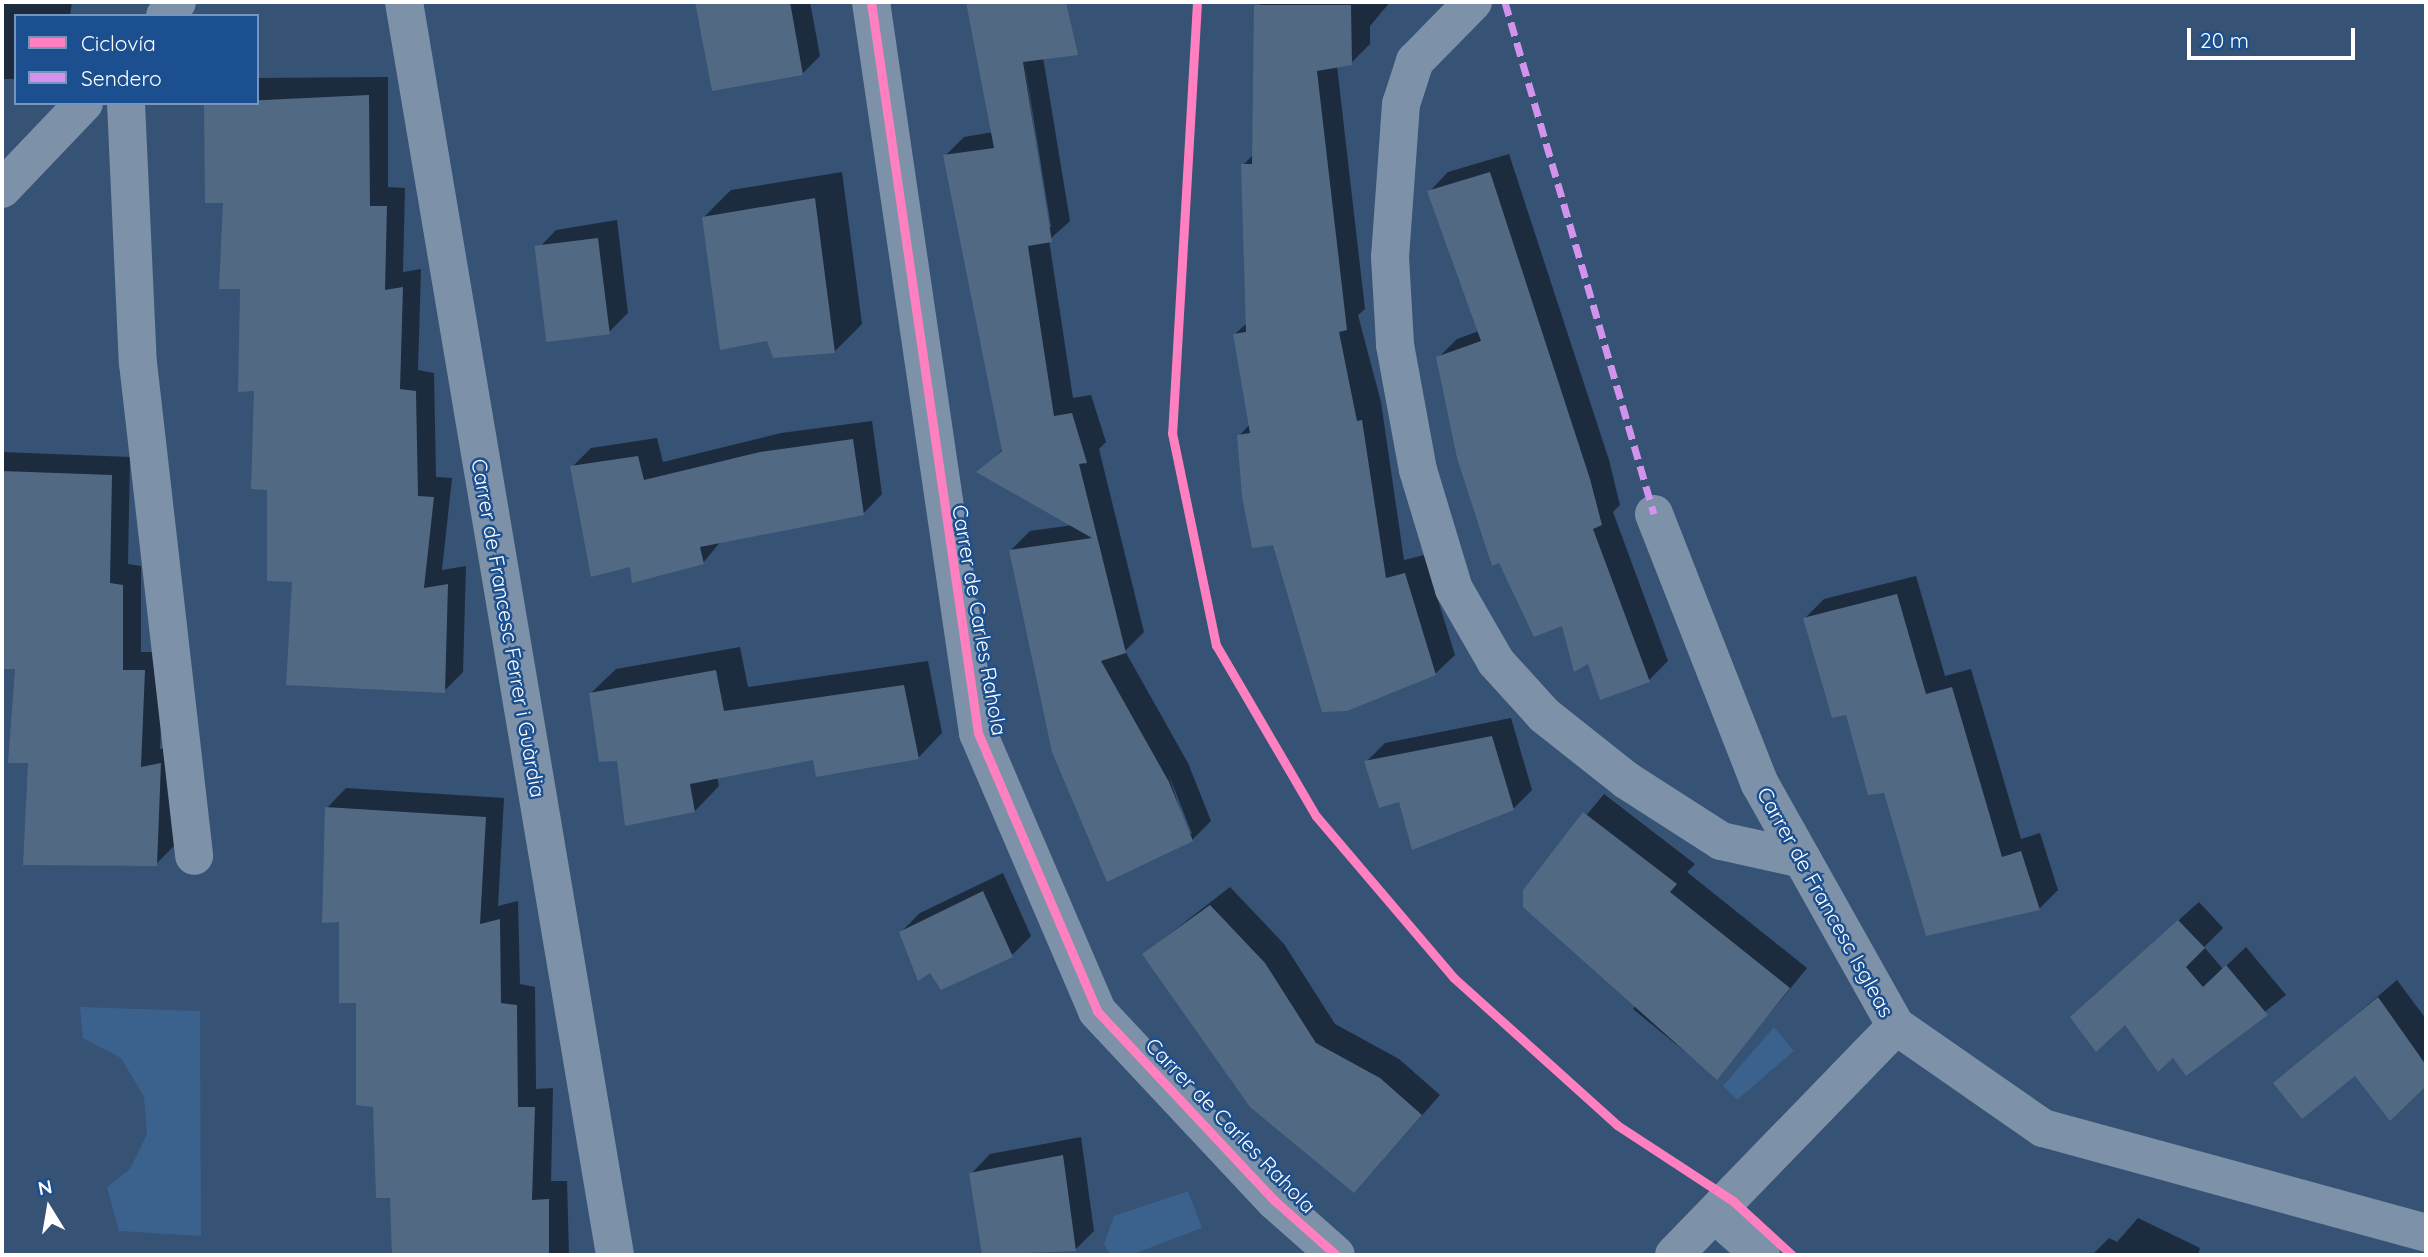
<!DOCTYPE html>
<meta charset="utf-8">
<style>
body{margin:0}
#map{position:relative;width:2428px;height:1257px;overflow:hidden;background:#365274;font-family:Quicksand,sans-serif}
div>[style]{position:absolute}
.water>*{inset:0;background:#3b618d}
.shadow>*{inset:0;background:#0007}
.building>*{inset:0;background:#526984;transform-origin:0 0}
.minor>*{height:38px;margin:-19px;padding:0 19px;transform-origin:19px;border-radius:19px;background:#7d92a8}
.quiet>*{height:7px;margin-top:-3.5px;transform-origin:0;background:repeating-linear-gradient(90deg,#d193ec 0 14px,transparent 0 21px)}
.cycleway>*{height:9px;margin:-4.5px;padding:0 4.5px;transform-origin:4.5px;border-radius:4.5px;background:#ff80c0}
span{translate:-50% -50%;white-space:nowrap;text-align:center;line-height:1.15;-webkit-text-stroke:5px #1b4f8f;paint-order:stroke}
.street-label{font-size:21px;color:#fff}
.frame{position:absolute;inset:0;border:4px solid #fff;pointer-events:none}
.legend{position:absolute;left:14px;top:14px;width:245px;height:91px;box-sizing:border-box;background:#1b4f8f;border:2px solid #7695bc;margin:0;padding:9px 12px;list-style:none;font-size:21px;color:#fff}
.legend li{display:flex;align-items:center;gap:14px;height:35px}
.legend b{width:35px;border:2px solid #7695bc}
.north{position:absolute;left:14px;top:1173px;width:70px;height:70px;-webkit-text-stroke:5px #1b4f8f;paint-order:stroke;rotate:349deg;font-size:19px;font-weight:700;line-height:28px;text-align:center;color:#fff}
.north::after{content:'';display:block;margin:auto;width:24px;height:32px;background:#fff;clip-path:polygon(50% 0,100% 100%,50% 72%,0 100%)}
.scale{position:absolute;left:2187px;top:28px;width:168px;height:32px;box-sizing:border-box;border:4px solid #fff;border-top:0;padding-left:9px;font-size:21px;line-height:24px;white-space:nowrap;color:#fff;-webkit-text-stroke:5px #1b4f8f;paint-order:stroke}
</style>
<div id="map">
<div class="water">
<div style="clip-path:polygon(80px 1007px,200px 1011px,201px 1236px,119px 1231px,107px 1187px,130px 1169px,147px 1134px,144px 1097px,121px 1058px,83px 1038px)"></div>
<div style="clip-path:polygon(1774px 1027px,1794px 1051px,1737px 1100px,1723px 1086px)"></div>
<div style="clip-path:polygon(1188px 1191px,1202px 1228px,1131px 1255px,1110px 1254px,1104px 1244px,1114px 1216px)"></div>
</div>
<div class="shadow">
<div style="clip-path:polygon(2px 2px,72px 2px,70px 16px,16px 16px,16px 79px,2px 79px)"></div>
<div style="clip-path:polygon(696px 2px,810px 2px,820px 56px,803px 73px,713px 89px)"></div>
<div style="clip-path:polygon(evenodd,967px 2px,1054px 2px,1062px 39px,1043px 57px,1070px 221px,1049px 240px,1073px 398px,1091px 395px,1106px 442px,1099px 449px,1144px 632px,1125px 651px,1188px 763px,1211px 821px,1192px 840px,1108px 880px,1054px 751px,1010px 551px,1030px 531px,1073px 525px,979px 472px,1004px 448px,945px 156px,964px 137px,993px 132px,967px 2px,1023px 53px,1051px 227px,1048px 227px,1023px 53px,967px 2px,1168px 773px,1192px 834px,1188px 834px,1168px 773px)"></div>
<div style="clip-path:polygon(1260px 2px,1390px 2px,1370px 26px,1370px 44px,1351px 63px,1337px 66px,1365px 309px,1358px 315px,1381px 402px,1404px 560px,1424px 555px,1455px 655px,1435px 674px,1274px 543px,1239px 436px,1250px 424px,1235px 334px,1248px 322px,1243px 165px,1254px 154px)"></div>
<div style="clip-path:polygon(388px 77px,388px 187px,405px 188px,403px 272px,421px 269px,418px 370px,434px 373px,436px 477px,452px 478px,442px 570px,466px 566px,463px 672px,444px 691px,294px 580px,269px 488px,256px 390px,257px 78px)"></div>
<div style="clip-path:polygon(24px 103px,46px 103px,44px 105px)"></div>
<div style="clip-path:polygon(1509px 154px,1609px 460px,1620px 505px,1613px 512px,1668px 661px,1649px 680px,1589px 662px,1563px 623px,1438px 358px,1457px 339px,1479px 331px,1429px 192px,1448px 172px)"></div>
<div style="clip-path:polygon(842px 172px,862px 324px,835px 351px,769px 339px,704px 217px,731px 190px)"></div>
<div style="clip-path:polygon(617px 220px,628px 313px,609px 332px,537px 250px,556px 230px)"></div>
<div style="clip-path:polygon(872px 421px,882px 494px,863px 514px,721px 541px,703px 563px,632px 565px,572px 467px,591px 448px,657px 438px,663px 462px,781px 433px)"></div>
<div style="clip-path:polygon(2px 452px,130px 457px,128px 564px,141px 566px,141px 652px,164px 652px,160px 749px,179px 745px,175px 845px,156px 864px,30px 761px,17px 667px,2px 667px)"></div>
<div style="clip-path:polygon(1916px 576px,1945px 676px,1971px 669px,2021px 839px,2040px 833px,2058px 890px,2039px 909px,1885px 791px,1805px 618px,1824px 599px)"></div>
<div style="clip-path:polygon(740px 647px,748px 687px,928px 661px,942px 733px,918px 758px,814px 758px,717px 777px,719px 786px,695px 811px,618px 759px,591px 693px,616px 669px)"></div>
<div style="clip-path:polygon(1511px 718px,1532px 790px,1513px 809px,1400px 800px,1366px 762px,1385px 743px)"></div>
<div style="clip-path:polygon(346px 788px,504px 798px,498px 906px,518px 901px,520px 984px,535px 987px,536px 1089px,553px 1088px,551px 1181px,567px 1181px,569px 1255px,394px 1255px,392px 1197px,327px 808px)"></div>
<div style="clip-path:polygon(1604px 794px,1695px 864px,1687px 872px,1807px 968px,1717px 1078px,1633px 1009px,1638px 1002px,1524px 891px)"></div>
<div style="clip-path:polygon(1003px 873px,1031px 936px,1012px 955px,901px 932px,920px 913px)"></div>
<div style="clip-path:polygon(1230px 887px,1284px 944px,1335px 1024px,1399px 1059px,1440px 1095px,1373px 1171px,1144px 954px)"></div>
<div style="clip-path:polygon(2199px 902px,2223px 928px,2204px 947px,2223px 969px,2246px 947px,2286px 995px,2187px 1073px,2173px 1056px,2092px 998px)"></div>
<div style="clip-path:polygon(2397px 980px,2426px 1019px,2426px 1083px,2390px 1118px,2355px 1074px,2276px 1083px)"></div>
<div style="clip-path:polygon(1081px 1137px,1094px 1231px,1075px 1250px,984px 1255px,971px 1174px,990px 1154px)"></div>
<div style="clip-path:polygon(2138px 1218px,2200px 1248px,2198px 1255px,2092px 1255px,2109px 1238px,2117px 1242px)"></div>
</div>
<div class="building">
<div style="clip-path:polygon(695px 2px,790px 2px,803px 75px,712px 91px)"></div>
<div style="clip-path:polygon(966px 2px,1066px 2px,1078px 55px,1023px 62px,1052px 242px,1028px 246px,1054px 416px,1072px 413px,1087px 463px,1079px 464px,1126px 653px,1101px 661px,1169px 782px,1193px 841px,1107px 882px,1052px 752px,1009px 550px,1092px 538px,976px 472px,1002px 451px,943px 155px,994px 148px)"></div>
<div style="clip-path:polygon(1254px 5px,1351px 5px,1352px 65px,1317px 71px,1347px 330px,1339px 332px,1357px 421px,1362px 420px,1386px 578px,1405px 573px,1436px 675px,1347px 711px,1322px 712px,1273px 545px,1252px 548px,1242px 496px,1237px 435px,1250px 433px,1233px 334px,1246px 332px,1241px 164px,1252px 164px)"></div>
<div style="clip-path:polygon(369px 95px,370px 206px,387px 206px,385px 290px,403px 287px,400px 389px,416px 391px,418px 496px,434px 497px,424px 588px,448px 584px,445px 693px,286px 685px,292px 582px,267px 581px,267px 490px,251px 489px,254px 391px,238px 392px,240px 289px,219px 289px,223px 203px,205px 203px,204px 103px)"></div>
<div style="clip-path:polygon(1490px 172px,1590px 479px,1602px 525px,1593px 529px,1650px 682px,1600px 700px,1588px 664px,1574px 672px,1562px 626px,1534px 637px,1499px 563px,1492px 566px,1457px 458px,1436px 357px,1481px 341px,1427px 191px)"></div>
<div style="clip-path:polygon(815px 198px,835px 353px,773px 358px,767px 341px,720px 350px,702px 217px)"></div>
<div style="left:598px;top:238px;width:97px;height:64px;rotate:83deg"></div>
<div style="clip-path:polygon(853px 439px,864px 515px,700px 547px,704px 564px,632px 583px,630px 567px,591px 577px,570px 466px,638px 456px,644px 480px,760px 452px)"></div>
<div style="clip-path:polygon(2px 471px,112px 475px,110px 583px,123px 585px,123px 670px,145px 670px,141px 767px,161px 763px,157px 866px,23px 865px,28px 763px,8px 763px,15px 669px,2px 669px)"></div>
<div style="clip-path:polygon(1897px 594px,1926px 694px,1952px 687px,2002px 857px,2021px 851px,2040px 910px,1926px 936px,1884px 793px,1868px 795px,1846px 715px,1832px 718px,1803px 618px)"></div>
<div style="clip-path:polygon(716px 670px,724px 711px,904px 685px,919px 759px,816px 777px,813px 760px,690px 784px,695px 812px,625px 826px,617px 761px,599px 762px,589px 693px)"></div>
<div style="clip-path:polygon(1492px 736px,1514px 810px,1412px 850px,1399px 802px,1379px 808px,1364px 761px)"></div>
<div style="clip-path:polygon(325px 807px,486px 817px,480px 924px,500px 919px,501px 1003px,517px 1005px,518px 1107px,535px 1107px,532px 1200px,549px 1199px,549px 1255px,392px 1255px,390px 1198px,376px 1198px,373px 1107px,356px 1105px,356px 1003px,339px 1003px,339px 922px,322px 923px)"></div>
<div style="clip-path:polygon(1583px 812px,1677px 884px,1670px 892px,1790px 988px,1717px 1080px,1523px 907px,1523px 890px)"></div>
<div style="clip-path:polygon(983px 891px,1013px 957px,941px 990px,930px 973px,918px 981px,899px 932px)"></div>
<div style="clip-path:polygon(1210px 905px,1265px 963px,1316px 1043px,1380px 1078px,1422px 1115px,1354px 1193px,1250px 1107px,1142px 954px)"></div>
<div style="clip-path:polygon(2178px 920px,2205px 948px,2186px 967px,2203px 987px,2226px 965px,2268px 1015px,2186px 1076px,2173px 1058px,2158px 1072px,2125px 1025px,2096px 1052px,2070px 1017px)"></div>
<div style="clip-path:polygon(2378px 997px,2426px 1065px,2426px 1086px,2390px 1121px,2355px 1076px,2302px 1119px,2273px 1083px)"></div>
<div style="clip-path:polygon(1063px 1155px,1076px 1251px,982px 1255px,969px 1173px)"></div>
</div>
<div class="minor">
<div style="left:404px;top:2px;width:1271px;rotate:80.44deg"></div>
<div style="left:871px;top:2px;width:739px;rotate:81.67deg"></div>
<div style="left:978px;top:733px;width:302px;rotate:66.8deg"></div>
<div style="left:1097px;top:1011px;width:260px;rotate:46.9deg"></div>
<div style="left:1275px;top:1201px;width:81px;rotate:41.5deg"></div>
<div style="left:1473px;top:2px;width:83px;rotate:134.5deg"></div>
<div style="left:1415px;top:61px;width:45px;rotate:108deg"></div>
<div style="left:1401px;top:104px;width:153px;rotate:94.1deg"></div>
<div style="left:1390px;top:257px;width:88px;rotate:86.7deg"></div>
<div style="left:1395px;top:345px;width:127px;rotate:79.6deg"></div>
<div style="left:1418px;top:470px;width:124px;rotate:73.2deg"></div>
<div style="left:1454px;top:589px;width:84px;rotate:60.1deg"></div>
<div style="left:1496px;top:662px;width:72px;rotate:47.8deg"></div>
<div style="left:1544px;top:715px;width:105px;rotate:38.4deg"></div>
<div style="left:1626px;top:780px;width:113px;rotate:32.7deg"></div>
<div style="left:1721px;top:841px;width:83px;rotate:12.5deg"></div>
<div style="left:165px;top:16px;width:18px;rotate:-49deg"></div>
<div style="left:126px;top:103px;width:260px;rotate:87.4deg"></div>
<div style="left:138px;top:363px;width:496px;rotate:83.5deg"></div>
<div style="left:2px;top:189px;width:119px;rotate:-46.4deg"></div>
<div style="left:1654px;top:514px;width:290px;rotate:68.6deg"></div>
<div style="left:1760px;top:784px;width:278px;rotate:60.7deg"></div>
<div style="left:1896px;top:1026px;width:179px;rotate:34.8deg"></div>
<div style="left:2043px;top:1128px;width:397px;rotate:15.3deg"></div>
<div style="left:1717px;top:1216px;width:59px;rotate:41.6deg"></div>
<div style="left:1674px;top:1255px;width:319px;rotate:-45.9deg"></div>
</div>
<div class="quiet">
<div style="left:1505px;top:2px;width:533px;rotate:73.77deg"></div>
</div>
<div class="cycleway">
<div style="left:871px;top:2px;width:739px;rotate:81.67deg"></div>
<div style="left:978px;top:733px;width:302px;rotate:66.8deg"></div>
<div style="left:1097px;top:1011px;width:260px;rotate:46.9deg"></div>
<div style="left:1275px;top:1201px;width:81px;rotate:41.5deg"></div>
<div style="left:1197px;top:2px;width:432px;rotate:93.3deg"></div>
<div style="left:1172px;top:433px;width:217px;rotate:78.3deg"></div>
<div style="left:1216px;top:645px;width:198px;rotate:59.7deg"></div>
<div style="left:1316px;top:816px;width:213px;rotate:49.6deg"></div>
<div style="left:1454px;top:978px;width:219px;rotate:42deg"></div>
<div style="left:1617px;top:1125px;width:139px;rotate:33.2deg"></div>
<div style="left:1733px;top:1201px;width:80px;rotate:42.5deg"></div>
</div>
<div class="street-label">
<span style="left:980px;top:620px;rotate:80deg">Carrer de Carles Rahola</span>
<span style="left:509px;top:628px;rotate:80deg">Carrer de Francesc Ferrer i Guàrdia</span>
<span style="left:1826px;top:902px;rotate:61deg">Carrer de Francesc Isgleas</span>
<span style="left:1231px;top:1125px;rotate:46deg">Carrer de Carles Rahola</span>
</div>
<div class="frame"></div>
<ul class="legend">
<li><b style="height:9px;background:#ff80c0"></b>Ciclovía</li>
<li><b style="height:9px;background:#d193ec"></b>Sendero</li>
</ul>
<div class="north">N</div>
<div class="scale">20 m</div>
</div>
